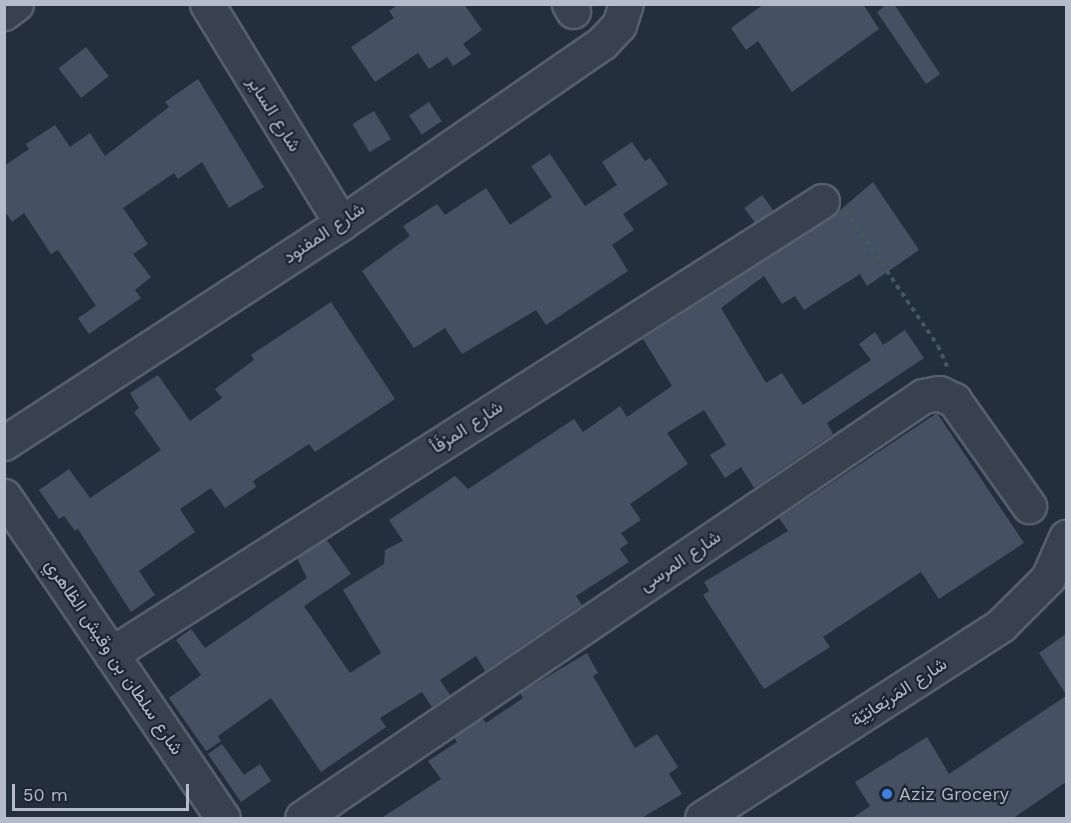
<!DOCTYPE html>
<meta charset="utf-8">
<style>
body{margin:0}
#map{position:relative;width:1071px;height:823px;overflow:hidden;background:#242f3e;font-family:"Work Sans",Vazirmatn,sans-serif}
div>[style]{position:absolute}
.building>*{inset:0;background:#455162;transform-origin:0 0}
.path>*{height:4px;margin-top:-2px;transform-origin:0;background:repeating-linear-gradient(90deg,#44595c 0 4.5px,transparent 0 9px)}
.roads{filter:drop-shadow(2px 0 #565f6c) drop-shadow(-2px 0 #565f6c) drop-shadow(0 2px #565f6c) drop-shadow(0 -2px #565f6c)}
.minor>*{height:33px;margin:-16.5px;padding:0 16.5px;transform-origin:16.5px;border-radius:16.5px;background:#38414e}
.dots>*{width:16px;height:16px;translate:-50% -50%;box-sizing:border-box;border:3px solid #1d2633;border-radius:50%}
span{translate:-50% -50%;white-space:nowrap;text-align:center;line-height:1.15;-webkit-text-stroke:4.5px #1d2633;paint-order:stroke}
.street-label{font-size:18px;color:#b4bcc9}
.poi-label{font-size:18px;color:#b4bcc9}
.left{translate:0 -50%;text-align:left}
.frame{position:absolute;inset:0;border:6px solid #b4bcc9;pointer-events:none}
.scale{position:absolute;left:12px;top:784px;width:177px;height:27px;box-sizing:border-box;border:3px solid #b4bcc9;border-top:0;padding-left:8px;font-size:18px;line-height:21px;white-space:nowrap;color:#b4bcc9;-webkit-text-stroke:4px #1d2633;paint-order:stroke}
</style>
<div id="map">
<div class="building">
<div style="clip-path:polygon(399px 4px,464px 4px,482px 30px,463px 44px,471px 54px,453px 66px,447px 57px,429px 69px,418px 53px,375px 82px,351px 47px,394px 18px,389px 11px)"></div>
<div style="clip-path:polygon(764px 4px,863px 4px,879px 29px,792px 92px,758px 41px,746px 50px,731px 28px)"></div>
<div style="clip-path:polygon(887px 4px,894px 4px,940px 74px,926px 84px,877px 12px)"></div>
<div style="left:86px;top:47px;width:37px;height:35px;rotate:52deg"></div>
<div style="clip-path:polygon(198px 79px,264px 187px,229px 208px,202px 162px,178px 179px,174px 173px,123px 208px,148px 244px,133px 254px,151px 277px,135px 290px,141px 298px,89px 334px,78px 318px,96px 306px,58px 250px,51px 254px,24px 213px,12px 222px,4px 210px,4px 166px,29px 149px,26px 144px,55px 125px,70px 147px,90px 133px,105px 156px,169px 107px,165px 102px)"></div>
<div style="left:429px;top:102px;width:23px;height:24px;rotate:56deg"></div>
<div style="left:374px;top:111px;width:33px;height:25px;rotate:59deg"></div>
<div style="clip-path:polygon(632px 142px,645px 161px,650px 158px,668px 184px,623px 214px,634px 230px,612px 245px,628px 271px,546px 325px,536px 310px,462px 354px,445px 328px,414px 348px,362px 271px,410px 236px,403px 226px,437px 204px,445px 215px,486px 188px,510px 225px,552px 197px,531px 166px,550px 154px,585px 206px,617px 185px,602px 162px)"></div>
<div style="clip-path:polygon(873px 182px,919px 250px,867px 286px,860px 274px,804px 310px,795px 296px,782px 304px,764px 276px,721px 308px,766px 383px,782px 373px,803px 405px,871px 360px,859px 344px,875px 332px,883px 345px,905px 330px,924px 358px,827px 423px,833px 434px,754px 488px,741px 467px,725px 478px,710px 455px,726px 445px,704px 410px,667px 433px,688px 464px,630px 504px,641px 520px,621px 533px,628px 543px,620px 549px,629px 562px,576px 596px,582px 605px,485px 671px,476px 656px,440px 680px,450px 695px,432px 707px,422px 692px,380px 718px,386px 727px,321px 772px,271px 698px,218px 736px,221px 741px,206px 751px,169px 698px,201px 675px,176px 640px,191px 629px,205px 648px,307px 578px,297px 558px,326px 539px,351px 574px,304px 606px,350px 673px,381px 653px,343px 590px,384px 564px,385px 550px,403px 541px,389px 520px,455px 476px,468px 489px,574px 419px,583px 432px,620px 406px,627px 417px,672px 386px,643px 339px,832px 217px)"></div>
<div style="left:762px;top:195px;width:19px;height:22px;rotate:54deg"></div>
<div style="clip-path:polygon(331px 302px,395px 399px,315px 452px,309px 444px,253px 481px,256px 487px,225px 508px,211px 488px,180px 509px,195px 532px,139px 571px,155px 595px,131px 612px,78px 529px,75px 531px,64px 516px,59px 519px,39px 490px,69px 469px,90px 498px,161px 450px,134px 412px,139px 408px,130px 393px,158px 375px,190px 421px,222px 398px,215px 389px,254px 360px,251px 355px)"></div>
<div style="clip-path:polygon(937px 413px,1024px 543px,939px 599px,921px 572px,823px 637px,830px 647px,764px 689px,703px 595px,709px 591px,704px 582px,788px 531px,779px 518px)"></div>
<div style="clip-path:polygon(1066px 634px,1066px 694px,1039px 653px)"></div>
<div style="clip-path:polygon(587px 653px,598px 673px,593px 676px,635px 748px,657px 734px,678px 767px,669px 774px,682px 794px,640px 819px,380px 819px,441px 779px,428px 761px,457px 742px,454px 737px,482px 718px,486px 723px,523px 698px,520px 693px)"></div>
<div style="clip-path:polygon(1066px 696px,1066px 782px,1012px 819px,851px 819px,870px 806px,855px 782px,927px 737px,949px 774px)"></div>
<div style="clip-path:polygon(222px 744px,244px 775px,260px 764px,271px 781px,241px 802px,208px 754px)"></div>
</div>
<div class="path">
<div style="left:846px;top:211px;width:163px;rotate:55.7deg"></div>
<div style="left:938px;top:346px;width:24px;rotate:66deg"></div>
</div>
<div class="roads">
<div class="minor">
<div style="left:207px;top:4px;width:257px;rotate:58.5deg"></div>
<div style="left:569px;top:4px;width:8px;rotate:60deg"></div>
<div style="left:4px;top:13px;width:15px;rotate:-37deg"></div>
<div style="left:4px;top:443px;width:402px;rotate:-33.1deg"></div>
<div style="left:341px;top:223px;width:317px;rotate:-34.6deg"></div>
<div style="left:602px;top:43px;width:25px;rotate:-47deg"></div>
<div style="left:619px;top:25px;width:22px;rotate:-72deg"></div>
<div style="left:4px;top:496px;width:389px;rotate:55.8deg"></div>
<div style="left:111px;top:654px;width:843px;rotate:-32.5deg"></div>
<div style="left:302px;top:818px;width:751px;rotate:-34.2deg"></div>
<div style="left:923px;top:396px;width:16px;rotate:-11deg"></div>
<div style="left:939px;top:393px;width:17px;rotate:25deg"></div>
<div style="left:954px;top:400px;width:130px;rotate:54.7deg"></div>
<div style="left:702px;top:818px;width:356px;rotate:-32.8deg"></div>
<div style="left:1001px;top:625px;width:66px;rotate:-45deg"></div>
<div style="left:1048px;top:578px;width:45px;rotate:-66.3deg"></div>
</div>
</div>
<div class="dots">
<div style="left:887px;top:794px;background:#3f7fe0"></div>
</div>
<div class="street-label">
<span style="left:274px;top:114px;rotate:58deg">شارع الساير</span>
<span style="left:324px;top:233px;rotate:-34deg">شارع المفنود</span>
<span style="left:467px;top:427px;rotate:-33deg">شارع المرْفَأ</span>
<span style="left:680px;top:561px;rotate:-34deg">شارع المرسى</span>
<span style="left:114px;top:657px;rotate:56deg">شارع سلطان بن وقيش الظاهري</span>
<span style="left:899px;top:692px;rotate:-33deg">شارع المَربَعانِيّة</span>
</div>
<div class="poi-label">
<span class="left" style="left:899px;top:794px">Aziz Grocery</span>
</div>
<div class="frame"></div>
<div class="scale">50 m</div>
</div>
